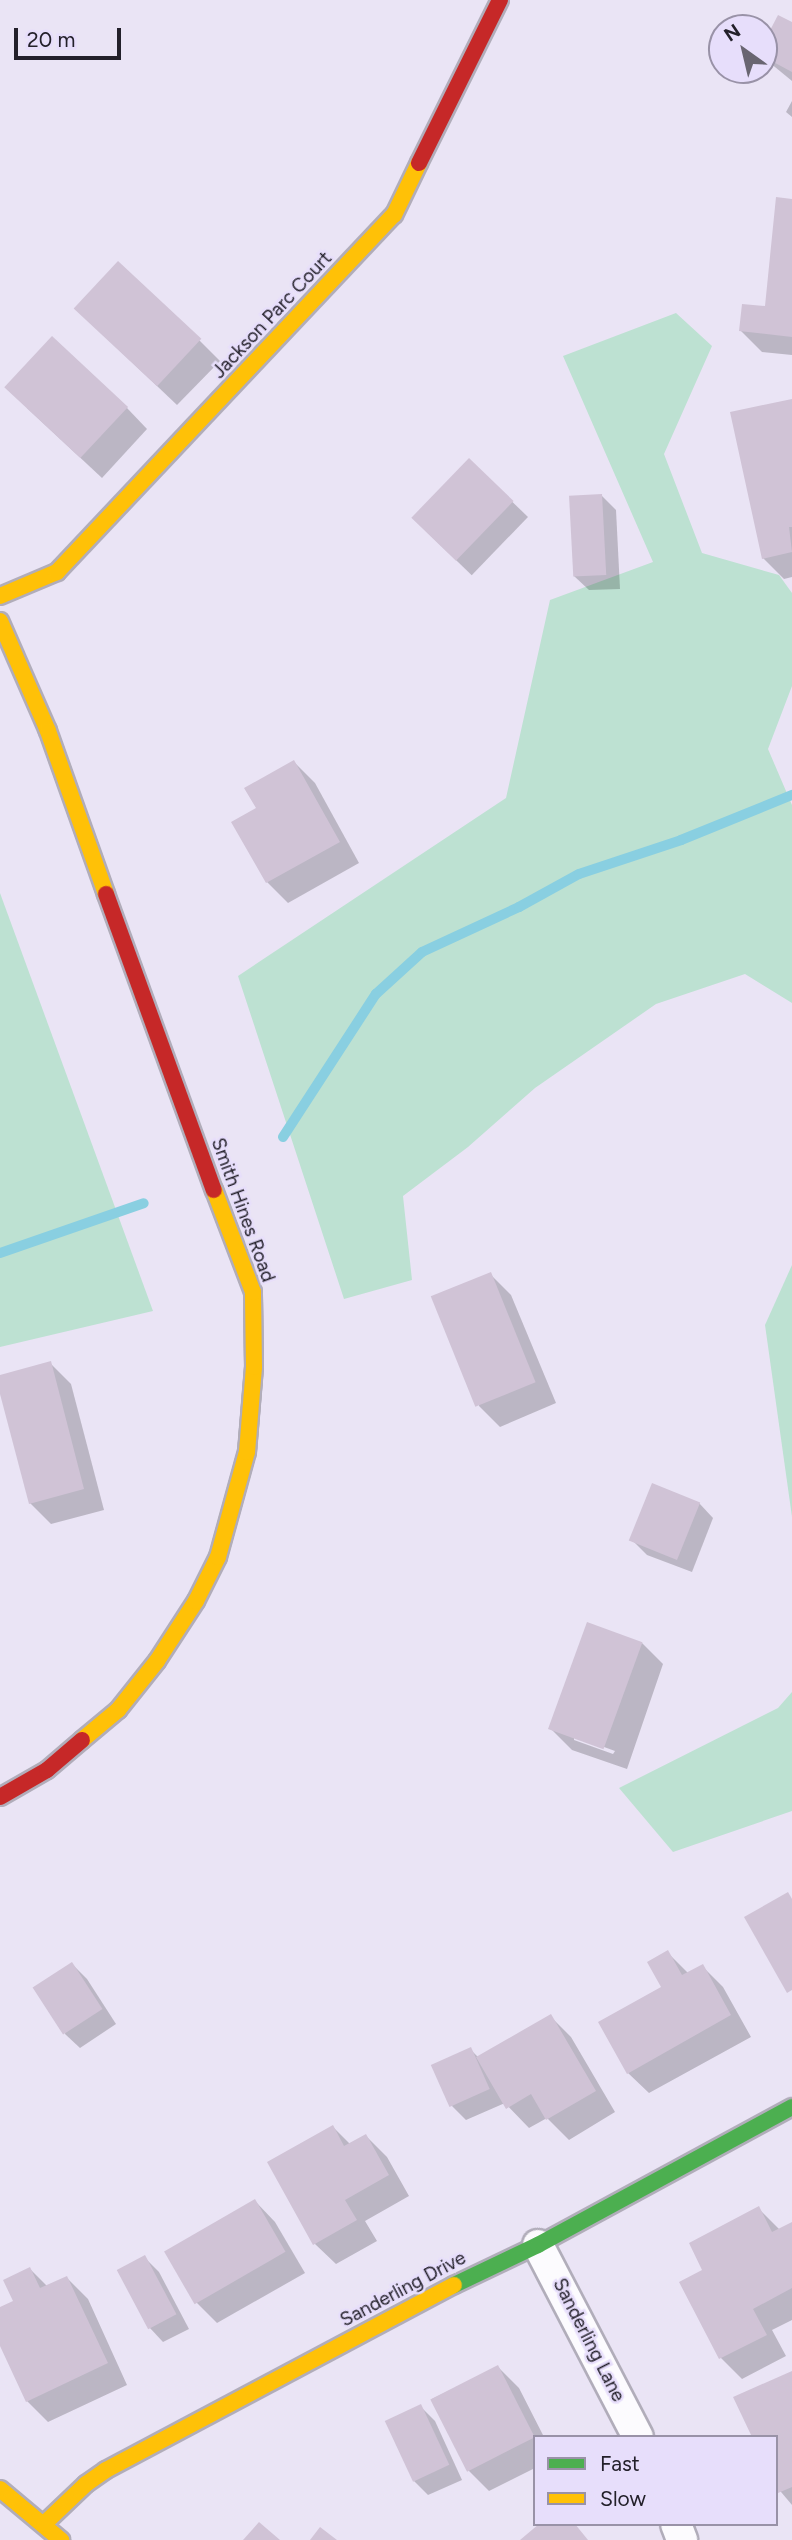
<!DOCTYPE html>
<style>
body{margin:0}
#map{position:relative;width:792px;height:2540px;overflow:hidden;background:#eae4f5;font-family:Figtree,sans-serif}
div>[style]{position:absolute}
.green>*{inset:0;background:#bde1d2}
.shadow>*{inset:0;background:#0003;transform-origin:0 0}
.stream>*{height:10px;margin:-5px;padding:0 5px;transform-origin:5px;border-radius:5px;background:#89cfe1}
.building>*{inset:0;background:#d0c3d6;transform-origin:0 0}
.roads{filter:drop-shadow(2px 0 #b1adba) drop-shadow(-2px 0 #b1adba) drop-shadow(0 2px #b1adba) drop-shadow(0 -2px #b1adba)}
.street>*{height:30px;margin:-15px;padding:0 15px;transform-origin:15px;border-radius:15px;background:#fcfbfe}
.fast>*{height:16px;margin:-8px;padding:0 8px;transform-origin:8px;border-radius:8px;background:#4caf50}
.slow>*{height:16px;margin:-8px;padding:0 8px;transform-origin:8px;border-radius:8px;background:#ffc107}
.jam>*{height:16px;margin:-8px;padding:0 8px;transform-origin:8px;border-radius:8px;background:#c62828}
span{translate:-50% -50%;white-space:nowrap;text-align:center;line-height:1.15;-webkit-text-stroke:5px #e7defb;paint-order:stroke}
.street-label{font-size:19px;color:#23202a}
.legend{position:absolute;left:533px;top:2435px;width:245px;height:91px;box-sizing:border-box;background:#e7defb;border:2px solid #9992a7;margin:0;padding:9px 12px;list-style:none;font-size:21px;color:#23202a}
.legend li{display:flex;align-items:center;gap:14px;height:35px}
.legend b{width:35px;border:2px solid #9992a7}
.north{position:absolute;left:708px;top:14px;width:70px;height:70px;box-sizing:border-box;background:#e7defb;border:2px solid #9992a7;border-radius:50%;rotate:326deg;font-size:19px;font-weight:700;line-height:28px;text-align:center;color:#23202a}
.north::after{content:'';display:block;margin:auto;width:24px;height:32px;background:#696571;clip-path:polygon(50% 0,100% 100%,50% 72%,0 100%)}
.scale{position:absolute;left:14px;top:28px;width:107px;height:32px;box-sizing:border-box;border:4px solid #23202a;border-top:0;padding-left:9px;font-size:21px;line-height:24px;white-space:nowrap;color:#23202a;-webkit-text-stroke:5px #e7defb;paint-order:stroke}
</style>
<div id="map">
<div class="green">
<div style="clip-path:polygon(676px 313px,712px 346px,664px 454px,702px 553px,779px 575px,792px 593px,792px 686px,768px 749px,792px 805px,792px 1003px,745px 974px,656px 1004px,535px 1088px,468px 1147px,403px 1196px,412px 1280px,344px 1299px,238px 976px,506px 798px,550px 600px,653px 562px,563px 356px)"></div>
<div style="clip-path:polygon(0 893px,153px 1311px,0 1347px)"></div>
<div style="clip-path:polygon(792px 1265px,792px 1517px,765px 1325px)"></div>
<div style="clip-path:polygon(792px 1692px,792px 1811px,673px 1852px,619px 1788px,778px 1708px)"></div>
</div>
<div class="shadow">
<div style="clip-path:polygon(792px 24px,792px 81px,764px 58px,764px 46px)"></div>
<div style="clip-path:polygon(792px 101px,792px 117px,786px 112px)"></div>
<div style="clip-path:polygon(792px 201px,792px 355px,762px 352px,741px 331px,766px 308px)"></div>
<div style="clip-path:polygon(97px 329px,199px 340px,220px 361px,177px 405px)"></div>
<div style="clip-path:polygon(792px 401px,792px 577px,784px 579px,763px 558px)"></div>
<div style="clip-path:polygon(27px 408px,127px 408px,147px 429px,102px 478px)"></div>
<div style="left:469px;top:460px;width:82px;height:81px;rotate:44deg"></div>
<div style="clip-path:polygon(602px 496px,616px 510px,620px 589px,589px 590px,574px 576px)"></div>
<div style="clip-path:polygon(294px 762px,315px 783px,359px 863px,288px 903px,267px 882px,258px 808px)"></div>
<div style="clip-path:polygon(490px 1274px,511px 1295px,556px 1403px,500px 1427px,479px 1406px)"></div>
<div style="clip-path:polygon(50px 1363px,71px 1384px,104px 1510px,51px 1524px,30px 1503px,0 1387px,0 1376px)"></div>
<div style="clip-path:polygon(699px 1503px,713px 1518px,692px 1572px,647px 1555px,632px 1540px)"></div>
<div style="clip-path:polygon(evenodd,642px 1643px,663px 1664px,627px 1769px,572px 1750px,551px 1729px,642px 1643px,574px 1736px,615px 1751px,613px 1754px,574px 1740px,574px 1736px)"></div>
<div style="clip-path:polygon(667px 1952px,689px 1974px,702px 1966px,723px 1987px,751px 2037px,649px 2093px,628px 2073px,663px 1988px)"></div>
<div style="clip-path:polygon(72px 1964px,87px 1979px,116px 2024px,80px 2048px,65px 2034px)"></div>
<div style="clip-path:polygon(550px 2016px,571px 2037px,615px 2112px,569px 2140px,547px 2118px,529px 2128px,505px 2103px,466px 2120px,452px 2106px,470px 2049px,479px 2058px)"></div>
<div style="clip-path:polygon(333px 2127px,350px 2144px,366px 2136px,387px 2157px,409px 2196px,365px 2221px,377px 2241px,336px 2264px,315px 2244px)"></div>
<div style="clip-path:polygon(255px 2201px,275px 2222px,305px 2273px,217px 2323px,196px 2302px)"></div>
<div style="clip-path:polygon(759px 2209px,780px 2230px,792px 2224px,792px 2320px,772px 2330px,786px 2356px,742px 2379px,721px 2358px,681px 2283px,705px 2270px)"></div>
<div style="clip-path:polygon(144px 2257px,159px 2272px,189px 2329px,163px 2342px,149px 2327px)"></div>
<div style="clip-path:polygon(30px 2269px,48px 2287px,67px 2278px,88px 2299px,127px 2385px,48px 2422px,27px 2401px,0 2341px,0 2309px,15px 2302px)"></div>
<div style="clip-path:polygon(498px 2367px,519px 2388px,544px 2437px,535px 2437px,535px 2468px,489px 2491px,468px 2470px,432px 2399px)"></div>
<div style="clip-path:polygon(792px 2372px,792px 2505px,776px 2486px,776px 2437px)"></div>
<div style="clip-path:polygon(420px 2406px,435px 2421px,462px 2480px,428px 2495px,414px 2481px)"></div>
</div>
<div class="stream">
<div style="left:283px;top:1137px;width:171px;rotate:-57deg"></div>
<div style="left:376px;top:994px;width:62px;rotate:-42.4deg"></div>
<div style="left:422px;top:952px;width:107px;rotate:-24.9deg"></div>
<div style="left:519px;top:907px;width:68px;rotate:-28.8deg"></div>
<div style="left:579px;top:874px;width:108px;rotate:-18.4deg"></div>
<div style="left:681px;top:840px;width:120px;rotate:-22.1deg"></div>
<div style="left:0;top:1253px;width:152px;rotate:-19.1deg"></div>
</div>
<div class="building">
<div style="clip-path:polygon(778px 15px,792px 22px,792px 72px,764px 57px,764px 42px)"></div>
<div style="clip-path:polygon(776px 197px,792px 199px,792px 337px,739px 331px,742px 304px,765px 306px)"></div>
<div style="left:118px;top:261px;width:114px;height:65px;rotate:43deg"></div>
<div style="left:52px;top:336px;width:104px;height:70px;rotate:43deg"></div>
<div style="clip-path:polygon(792px 399px,792px 527px,789px 527px,792px 552px,762px 559px,730px 412px)"></div>
<div style="left:469px;top:458px;width:62px;height:83px;rotate:44deg"></div>
<div style="left:602px;top:494px;width:81px;height:33px;rotate:87deg"></div>
<div style="clip-path:polygon(294px 760px,340px 842px,266px 883px,231px 822px,256px 808px,244px 788px)"></div>
<div style="left:491px;top:1272px;width:119px;height:65px;rotate:68deg"></div>
<div style="clip-path:polygon(51px 1361px,84px 1489px,29px 1504px,0 1394px,0 1375px)"></div>
<div style="left:652px;top:1483px;width:52px;height:62px;rotate:22deg"></div>
<div style="left:587px;top:1622px;width:59px;height:114px;rotate:20deg"></div>
<div style="clip-path:polygon(788px 1892px,792px 1899px,792px 1990px,787px 1993px,744px 1917px)"></div>
<div style="clip-path:polygon(668px 1950px,682px 1975px,703px 1964px,731px 2015px,627px 2074px,598px 2022px,661px 1987px,647px 1962px)"></div>
<div style="left:72px;top:1962px;width:56px;height:47px;rotate:57deg"></div>
<div style="clip-path:polygon(551px 2014px,596px 2091px,546px 2120px,531px 2094px,506px 2109px,476px 2057px)"></div>
<div style="left:471px;top:2047px;width:46px;height:44px;rotate:66deg"></div>
<div style="clip-path:polygon(333px 2125px,344px 2146px,366px 2134px,389px 2175px,345px 2200px,357px 2220px,313px 2245px,267px 2162px)"></div>
<div style="left:255px;top:2199px;width:61px;height:105px;rotate:60deg"></div>
<div style="clip-path:polygon(759px 2206px,772px 2232px,792px 2222px,792px 2288px,753px 2309px,767px 2335px,719px 2359px,679px 2282px,702px 2270px,689px 2243px)"></div>
<div style="left:145px;top:2255px;width:67px;height:32px;rotate:62deg"></div>
<div style="clip-path:polygon(30px 2267px,40px 2288px,67px 2276px,108px 2363px,26px 2402px,0 2346px,0 2307px,13px 2301px,3px 2280px)"></div>
<div style="left:498px;top:2365px;width:81px;height:76px;rotate:63deg"></div>
<div style="clip-path:polygon(792px 2371px,792px 2487px,778px 2493px,776px 2437px,752px 2437px,733px 2397px)"></div>
<div style="left:421px;top:2404px;width:67px;height:40px;rotate:65deg"></div>
<div style="clip-path:polygon(259px 2522px,280px 2540px,243px 2540px)"></div>
<div style="clip-path:polygon(539px 2524px,575px 2524px,588px 2540px,520px 2540px)"></div>
<div style="clip-path:polygon(320px 2527px,337px 2540px,310px 2540px)"></div>
</div>
<div class="roads">
<div class="street">
<div style="left:538px;top:2245px;width:216px;rotate:62.5deg"></div>
<div style="left:676px;top:2524px;width:17px;rotate:69deg"></div>
</div>
<div class="fast">
<div style="left:454px;top:2285px;width:93px;rotate:-25.5deg"></div>
<div style="left:538px;top:2245px;width:289px;rotate:-28.5deg"></div>
</div>
<div class="slow">
<div style="left:0;top:596px;width:62px;rotate:-22.8deg"></div>
<div style="left:57px;top:572px;width:491px;rotate:-46.7deg"></div>
<div style="left:394px;top:215px;width:58px;rotate:-64.3deg"></div>
<div style="left:0;top:621px;width:120px;rotate:66.4deg"></div>
<div style="left:48px;top:731px;width:173px;rotate:70.4deg"></div>
<div style="left:82px;top:1740px;width:47px;rotate:-39.8deg"></div>
<div style="left:118px;top:1710px;width:63px;rotate:-51.5deg"></div>
<div style="left:157px;top:1661px;width:72px;rotate:-57deg"></div>
<div style="left:196px;top:1601px;width:49px;rotate:-63.4deg"></div>
<div style="left:218px;top:1557px;width:109px;rotate:-74.6deg"></div>
<div style="left:247px;top:1452px;width:85px;rotate:-85.3deg"></div>
<div style="left:254px;top:1367px;width:75px;rotate:-90.8deg"></div>
<div style="left:253px;top:1292px;width:109px;rotate:-110.9deg"></div>
<div style="left:0;top:2489px;width:80px;rotate:39.9deg"></div>
<div style="left:44px;top:2524px;width:58px;rotate:-43.6deg"></div>
<div style="left:86px;top:2484px;width:24px;rotate:-35deg"></div>
<div style="left:106px;top:2470px;width:394px;rotate:-28deg"></div>
</div>
<div class="jam">
<div style="left:419px;top:163px;width:182px;rotate:-63.6deg"></div>
<div style="left:106px;top:894px;width:315px;rotate:70deg"></div>
<div style="left:0;top:1797px;width:54px;rotate:-29.9deg"></div>
<div style="left:47px;top:1770px;width:46px;rotate:-40.6deg"></div>
</div>
</div>
<div class="street-label">
<span style="left:272px;top:315px;rotate:-47deg">Jackson Parc Court</span>
<span style="left:243px;top:1210px;rotate:70deg">Smith Hines Road</span>
<span style="left:403px;top:2289px;rotate:-28deg">Sanderling Drive</span>
<span style="left:589px;top:2340px;rotate:63deg">Sanderling Lane</span>
</div>
<ul class="legend">
<li><b style="height:9px;background:#4caf50"></b>Fast</li>
<li><b style="height:9px;background:#ffc107"></b>Slow</li>
</ul>
<div class="north">N</div>
<div class="scale">20 m</div>
</div>
